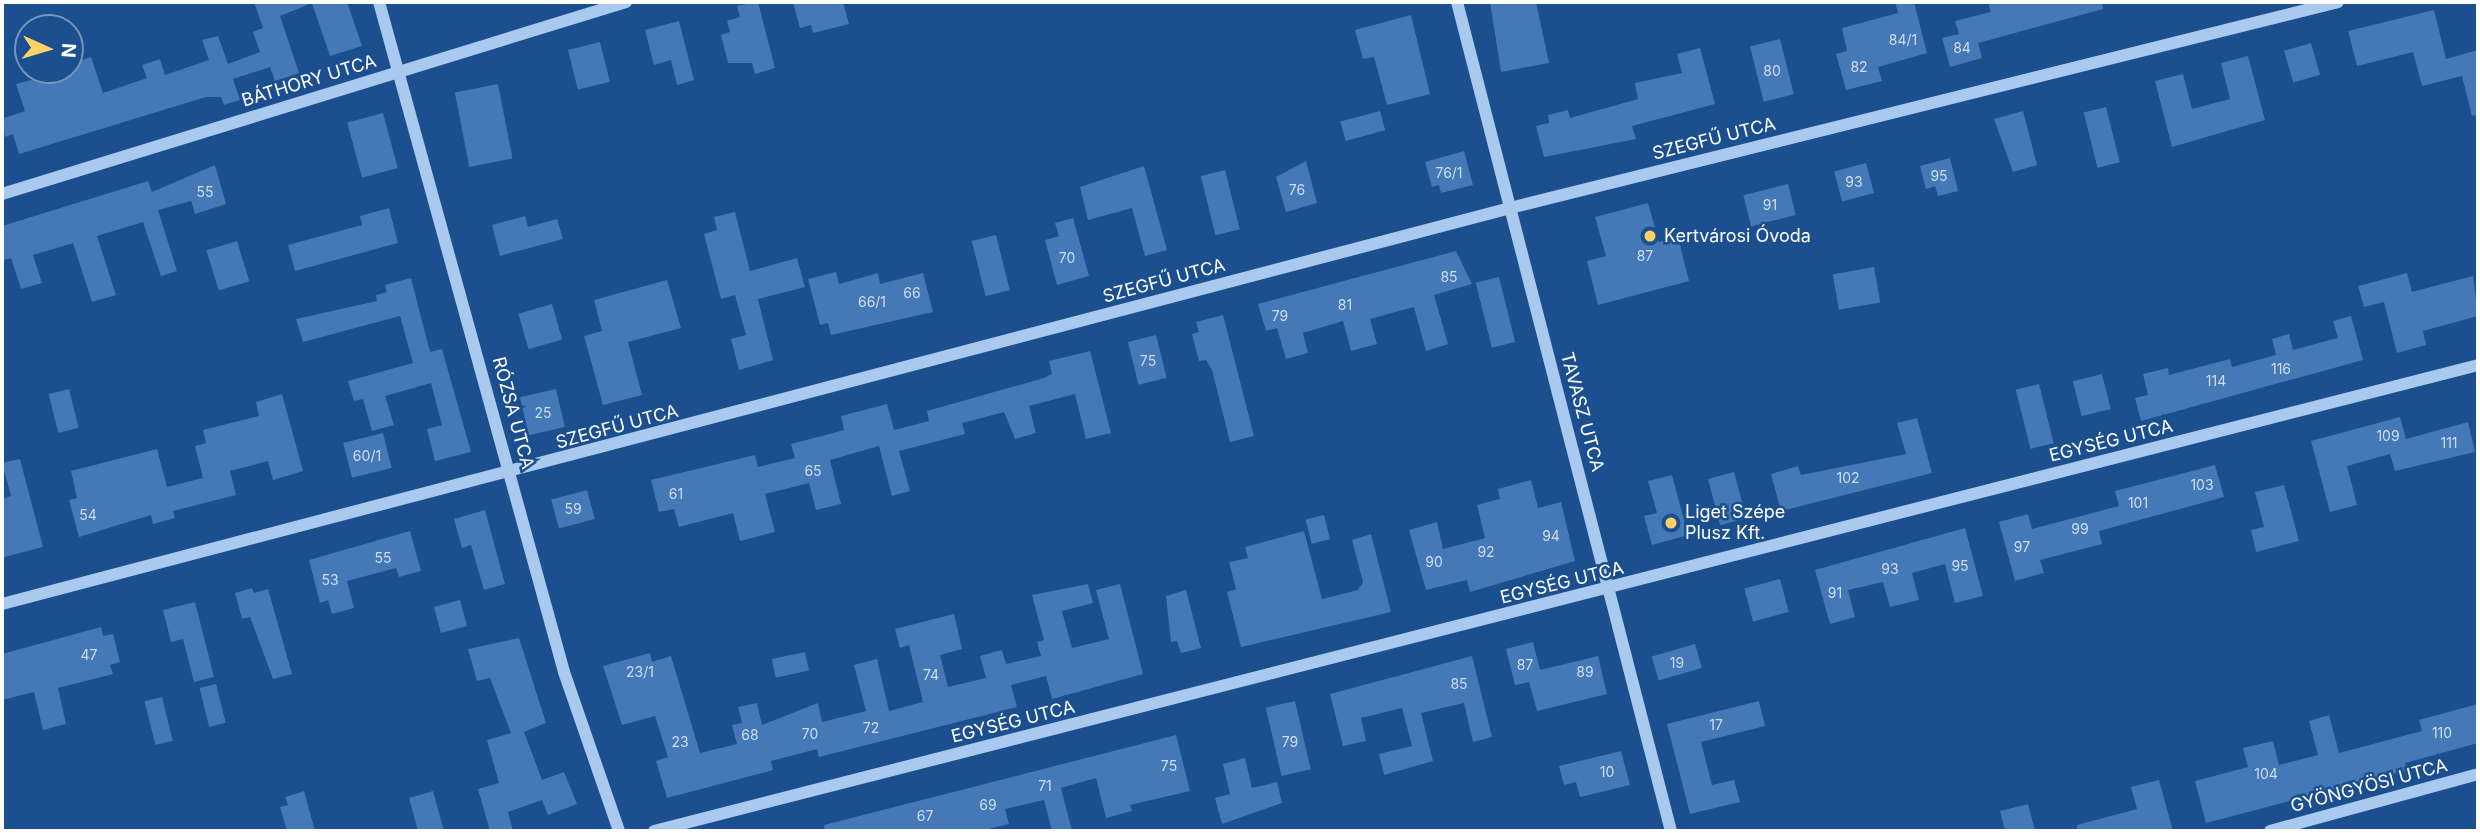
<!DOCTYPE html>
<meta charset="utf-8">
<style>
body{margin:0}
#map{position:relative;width:2480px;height:833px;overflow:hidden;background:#1b4f8f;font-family:Inter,sans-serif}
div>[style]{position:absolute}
.building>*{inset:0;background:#4478b7;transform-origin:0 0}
.minor>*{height:12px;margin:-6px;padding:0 6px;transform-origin:6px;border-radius:6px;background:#a9c9ee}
.dots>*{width:19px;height:19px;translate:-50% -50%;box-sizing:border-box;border:4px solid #1b4f8f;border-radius:50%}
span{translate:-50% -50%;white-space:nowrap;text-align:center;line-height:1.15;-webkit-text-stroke:5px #1b4f8f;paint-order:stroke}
.number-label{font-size:14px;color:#d0dded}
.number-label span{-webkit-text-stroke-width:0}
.street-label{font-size:18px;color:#fff}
.poi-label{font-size:18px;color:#fff}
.left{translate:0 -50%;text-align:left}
.frame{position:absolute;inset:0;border:4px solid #fff;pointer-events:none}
.north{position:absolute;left:14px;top:14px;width:70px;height:70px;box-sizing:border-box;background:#1b4f8f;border:2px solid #7695bc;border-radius:50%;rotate:94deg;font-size:19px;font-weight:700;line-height:28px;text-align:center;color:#fff}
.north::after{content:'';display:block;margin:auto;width:24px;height:32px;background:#ffd166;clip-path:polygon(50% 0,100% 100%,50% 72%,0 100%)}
</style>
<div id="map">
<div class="building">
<div style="clip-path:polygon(254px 2px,347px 2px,362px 46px,330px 56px,312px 3px,280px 16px,299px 73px,275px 81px,270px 67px,233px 79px,240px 100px,224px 105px,221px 97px,206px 97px,19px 154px,13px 134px,5px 137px,2px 119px,25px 111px,16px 84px,70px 70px,70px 64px,91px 57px,103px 93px,147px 78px,142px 65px,160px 59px,165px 75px,209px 60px,202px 40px,218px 36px,228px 64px,260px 52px,253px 32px,263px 28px)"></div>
<div style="clip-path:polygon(758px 2px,775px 68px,755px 74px,752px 63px,728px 63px,721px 35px,730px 32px,727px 21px,740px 17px,737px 6px)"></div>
<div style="clip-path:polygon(793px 2px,843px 2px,849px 24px,813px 33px,811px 25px,800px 28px)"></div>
<div style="clip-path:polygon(1490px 2px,1536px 2px,1549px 63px,1501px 72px)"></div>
<div style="clip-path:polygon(1895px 2px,1914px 2px,1927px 53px,1878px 67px,1882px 81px,1846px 90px,1836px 54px,1847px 51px,1842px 28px,1898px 13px)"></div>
<div style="clip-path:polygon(1988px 2px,2102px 2px,2103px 9px,1978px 43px,1982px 58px,1950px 67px,1942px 38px,1959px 34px,1955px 21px,1991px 12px)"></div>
<div style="clip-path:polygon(2434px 10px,2446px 59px,2478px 50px,2478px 115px,2472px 116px,2462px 76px,2422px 86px,2413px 52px,2357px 66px,2348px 31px)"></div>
<div style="clip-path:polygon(1411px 15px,1430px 94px,1387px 105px,1374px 57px,1363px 59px,1355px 30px)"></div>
<div style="clip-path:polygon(679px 21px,694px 80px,677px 85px,671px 60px,654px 65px,645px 30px)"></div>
<div style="left:1780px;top:39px;width:57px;height:31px;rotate:76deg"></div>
<div style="left:600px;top:42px;width:41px;height:33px;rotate:76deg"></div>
<div style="left:2311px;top:43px;width:33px;height:28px;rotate:74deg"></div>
<div style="clip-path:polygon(1700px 48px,1715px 104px,1632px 126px,1636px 139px,1544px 157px,1536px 126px,1549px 123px,1548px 115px,1568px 110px,1570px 118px,1638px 99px,1635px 83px,1682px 73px,1677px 54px)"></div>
<div style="clip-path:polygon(2248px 56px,2265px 120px,2172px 147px,2155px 81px,2183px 74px,2192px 109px,2230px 99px,2221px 63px)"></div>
<div style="left:498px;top:84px;width:76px;height:44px;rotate:79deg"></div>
<div style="left:2106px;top:107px;width:57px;height:23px;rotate:76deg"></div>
<div style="left:1380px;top:111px;width:20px;height:41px;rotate:75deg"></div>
<div style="clip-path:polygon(2023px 111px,2037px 165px,2013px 172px,1994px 119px)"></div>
<div style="left:383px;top:113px;width:57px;height:37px;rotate:75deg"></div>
<div style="clip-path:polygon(1464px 151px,1473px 185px,1441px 193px,1439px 185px,1432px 187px,1425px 162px)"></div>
<div style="clip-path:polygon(1950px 158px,1958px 191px,1938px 196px,1935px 186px,1926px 189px,1920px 166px)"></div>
<div style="clip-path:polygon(1306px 161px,1317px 203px,1286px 212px,1276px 177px)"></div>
<div style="left:1866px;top:163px;width:31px;height:33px;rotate:75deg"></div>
<div style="clip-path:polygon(215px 165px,226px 204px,195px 214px,191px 201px,158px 210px,177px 271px,161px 276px,143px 222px,97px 236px,116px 295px,92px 302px,73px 243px,33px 255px,42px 283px,21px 289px,11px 258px,2px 261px,2px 226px,148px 181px,152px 192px)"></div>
<div style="clip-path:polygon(1144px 166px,1167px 250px,1145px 256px,1132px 208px,1088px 220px,1080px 187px)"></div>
<div style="left:1225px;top:170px;width:61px;height:25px;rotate:76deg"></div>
<div style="left:1788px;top:184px;width:32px;height:46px;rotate:76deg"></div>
<div style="clip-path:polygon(1648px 203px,1659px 242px,1678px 237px,1689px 281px,1598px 305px,1587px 261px,1606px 256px,1595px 217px)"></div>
<div style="clip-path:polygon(389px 208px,398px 243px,295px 271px,288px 245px,362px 225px,360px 216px)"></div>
<div style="clip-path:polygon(735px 212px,750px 271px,797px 258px,805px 287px,758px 299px,773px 360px,739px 370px,731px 339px,746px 335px,735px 295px,721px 299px,704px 234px,717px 230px,714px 217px)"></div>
<div style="clip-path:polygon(525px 216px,528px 227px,557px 219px,563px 239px,500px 256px,492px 225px)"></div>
<div style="clip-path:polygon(1073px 218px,1089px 276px,1057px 285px,1045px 240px,1059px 236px,1055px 223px)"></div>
<div style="left:996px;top:235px;width:57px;height:25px;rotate:76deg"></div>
<div style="left:237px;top:241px;width:42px;height:32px;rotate:73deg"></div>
<div style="clip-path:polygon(1456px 251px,1472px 284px,1434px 295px,1448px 344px,1426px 351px,1414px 307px,1370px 319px,1377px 344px,1351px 351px,1343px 321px,1303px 333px,1308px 353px,1286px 359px,1277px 328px,1266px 331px,1258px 304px)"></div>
<div style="left:1874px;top:267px;width:36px;height:42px;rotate:80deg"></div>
<div style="clip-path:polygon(836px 272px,839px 284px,878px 273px,880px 284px,923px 273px,933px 312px,831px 335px,828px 323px,820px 325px,808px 279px)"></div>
<div style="clip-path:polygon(2407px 273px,2412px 292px,2473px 276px,2478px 316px,2423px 331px,2426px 345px,2397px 353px,2384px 302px,2364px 307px,2358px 286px)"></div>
<div style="left:1499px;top:277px;width:67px;height:24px;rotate:76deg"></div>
<div style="clip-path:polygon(411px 278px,430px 352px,442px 349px,471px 452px,435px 461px,427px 429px,442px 425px,431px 383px,385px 396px,394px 425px,372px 431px,363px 399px,354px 401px,348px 381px,413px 363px,400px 316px,303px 342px,296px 319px,377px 301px,376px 295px,387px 292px,385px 285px)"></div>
<div style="clip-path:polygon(667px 280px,681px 328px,628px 342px,642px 395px,603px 405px,584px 336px,602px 331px,594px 300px)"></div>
<div style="left:552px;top:304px;width:37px;height:35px;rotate:74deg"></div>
<div style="clip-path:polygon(1223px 315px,1254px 436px,1230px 442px,1212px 370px,1206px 360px,1199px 361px,1192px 334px,1199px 332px,1196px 322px)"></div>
<div style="clip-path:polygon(2351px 316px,2363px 360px,2141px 421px,2135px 398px,2148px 395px,2143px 374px,2168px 368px,2169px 375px,2230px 359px,2232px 367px,2276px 355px,2272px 339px,2289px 334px,2293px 350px,2338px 338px,2333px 321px)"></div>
<div style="left:1156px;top:335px;width:44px;height:29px;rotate:76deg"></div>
<div style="clip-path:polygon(1090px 351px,1111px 433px,1086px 439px,1075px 394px,1029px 406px,1036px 433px,1015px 439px,1004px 412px,962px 423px,965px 434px,899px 451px,910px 491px,892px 496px,879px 446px,830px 460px,841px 504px,816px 510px,809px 483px,765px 494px,775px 532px,740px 541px,733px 513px,679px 527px,674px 509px,659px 512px,651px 480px,755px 455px,758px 467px,795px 458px,791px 444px,844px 430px,841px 416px,887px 404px,894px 430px,929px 421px,927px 411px,1044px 378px,1052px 374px,1049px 361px)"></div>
<div style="left:2102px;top:374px;width:36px;height:30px;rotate:76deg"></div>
<div style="left:2039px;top:384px;width:61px;height:24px;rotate:76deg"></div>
<div style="left:69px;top:389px;width:40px;height:21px;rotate:76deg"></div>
<div style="left:556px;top:389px;width:39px;height:37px;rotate:77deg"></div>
<div style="clip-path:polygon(282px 394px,303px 471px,273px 480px,268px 461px,230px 471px,236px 495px,173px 511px,175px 518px,153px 524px,151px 515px,79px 537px,69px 500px,77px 498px,71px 471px,157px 449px,167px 487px,203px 478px,195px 446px,206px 443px,203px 430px,259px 416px,256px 402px)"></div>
<div style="clip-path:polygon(2400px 417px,2406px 439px,2468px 422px,2475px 452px,2395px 471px,2390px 454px,2347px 466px,2357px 505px,2330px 512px,2311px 441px)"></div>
<div style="clip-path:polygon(1917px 418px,1932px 473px,1781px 511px,1771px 474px,1798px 466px,1801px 475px,1906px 454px,1897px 423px)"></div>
<div style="left:383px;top:433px;width:36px;height:41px;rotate:76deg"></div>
<div style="clip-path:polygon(20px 459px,43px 547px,4px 557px,2px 499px,11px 496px,2px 463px)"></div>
<div style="clip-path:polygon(2215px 465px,2224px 497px,2099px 531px,2102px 544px,2040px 560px,2044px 573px,2015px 581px,1999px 522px,2028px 514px,2032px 529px,2119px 506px,2115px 491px)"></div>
<div style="left:1734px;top:472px;width:48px;height:27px;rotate:75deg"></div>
<div style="clip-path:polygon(1672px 475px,1688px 535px,1652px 545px,1644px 516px,1657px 513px,1648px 481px)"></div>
<div style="clip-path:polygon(1531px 480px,1538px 508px,1561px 502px,1575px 561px,1470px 592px,1467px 580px,1426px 590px,1409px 530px,1437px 522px,1443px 549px,1485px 538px,1477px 505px,1500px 499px,1498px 489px)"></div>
<div style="clip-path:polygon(2284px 485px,2299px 541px,2256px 552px,2251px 530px,2264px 527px,2255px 492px)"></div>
<div style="left:587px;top:490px;width:30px;height:37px;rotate:75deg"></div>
<div style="clip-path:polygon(485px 510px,505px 584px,484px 590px,471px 545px,462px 548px,454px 519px)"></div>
<div style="left:1324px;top:515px;width:25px;height:19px;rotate:76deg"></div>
<div style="clip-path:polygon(1965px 528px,1983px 596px,1955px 603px,1945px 564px,1912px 573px,1919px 600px,1890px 607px,1883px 582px,1848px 590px,1855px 617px,1830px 624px,1815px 570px)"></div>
<div style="clip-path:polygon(410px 531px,421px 571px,399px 577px,396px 568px,347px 581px,354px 608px,332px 614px,328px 600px,320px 603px,309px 560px)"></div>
<div style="clip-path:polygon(1304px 531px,1322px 599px,1358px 590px,1363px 582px,1352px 540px,1371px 534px,1391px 612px,1241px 647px,1227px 592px,1236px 589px,1229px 562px,1248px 558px,1245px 547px)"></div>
<div style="left:1780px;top:579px;width:34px;height:37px;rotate:75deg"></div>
<div style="clip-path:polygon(1088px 584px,1093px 603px,1062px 611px,1072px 648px,1109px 639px,1096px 590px,1120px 584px,1143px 674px,1052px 699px,1046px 676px,1011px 685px,1017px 707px,819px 757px,817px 749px,771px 761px,773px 770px,667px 798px,656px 761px,668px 757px,655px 716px,622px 725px,603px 666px,650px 653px,652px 662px,671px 656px,700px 753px,737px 744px,732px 725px,742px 723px,738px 707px,757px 703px,762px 725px,818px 703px,822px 722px,866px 711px,854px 665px,877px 659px,889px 711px,923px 702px,909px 645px,900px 648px,895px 629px,954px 614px,962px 649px,940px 655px,948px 687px,986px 678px,980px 656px,1002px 650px,1006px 664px,1041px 656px,1037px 642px,1044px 640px,1032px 595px)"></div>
<div style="clip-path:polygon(252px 588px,254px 593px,268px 589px,292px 674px,273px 679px,250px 617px,242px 619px,235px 593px)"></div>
<div style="clip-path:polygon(1186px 590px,1201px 648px,1181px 653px,1177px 641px,1171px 642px,1166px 596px)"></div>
<div style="left:460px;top:600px;width:27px;height:27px;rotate:75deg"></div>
<div style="clip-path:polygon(195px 602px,214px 677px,194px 682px,183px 639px,171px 642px,163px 610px)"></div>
<div style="clip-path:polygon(101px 627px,103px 636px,113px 634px,120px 662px,110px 665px,113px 674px,58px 688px,66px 724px,43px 730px,34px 692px,2px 700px,2px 654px)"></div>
<div style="clip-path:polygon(519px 638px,546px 723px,524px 732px,542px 780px,564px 772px,577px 804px,548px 815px,542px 800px,508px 812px,513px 831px,490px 831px,478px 789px,499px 783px,487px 740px,511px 733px,490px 678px,477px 681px,468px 649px)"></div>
<div style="clip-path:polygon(1533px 642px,1540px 670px,1598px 656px,1607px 694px,1537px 711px,1529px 682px,1515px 685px,1506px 649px)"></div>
<div style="left:1695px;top:644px;width:25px;height:45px;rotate:74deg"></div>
<div style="left:805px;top:652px;width:19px;height:34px;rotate:78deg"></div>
<div style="clip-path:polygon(1472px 656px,1492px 737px,1473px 742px,1464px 703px,1421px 713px,1433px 761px,1384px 775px,1379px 754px,1412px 746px,1402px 708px,1361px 718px,1366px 741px,1343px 746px,1330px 694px)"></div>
<div style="left:216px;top:684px;width:40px;height:17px;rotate:76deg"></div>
<div style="left:162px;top:697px;width:45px;height:18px;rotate:76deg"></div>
<div style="left:1295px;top:701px;width:70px;height:30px;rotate:77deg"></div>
<div style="clip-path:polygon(1759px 701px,1765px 726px,1701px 742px,1712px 785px,1734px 780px,1740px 802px,1690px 814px,1667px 724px)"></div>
<div style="clip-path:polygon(2478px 704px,2478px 743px,2405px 763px,2407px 770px,2206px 823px,2195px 781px,2248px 767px,2243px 748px,2273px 741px,2279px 765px,2318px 755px,2309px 721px,2329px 715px,2339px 753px,2422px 731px,2419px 720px)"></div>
<div style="clip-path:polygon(1176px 735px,1190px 791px,1130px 805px,1132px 811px,1106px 818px,1096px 778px,1061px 788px,1072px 831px,1052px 831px,1044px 800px,1005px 809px,1009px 824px,980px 831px,825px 831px,824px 825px)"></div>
<div style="clip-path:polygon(1621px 751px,1630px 785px,1580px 797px,1576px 782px,1564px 785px,1559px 766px)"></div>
<div style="clip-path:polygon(1245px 758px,1252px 788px,1277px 782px,1282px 803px,1222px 824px,1215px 798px,1230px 794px,1223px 764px)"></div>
<div style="clip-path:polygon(2159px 780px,2173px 831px,2077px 831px,2077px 825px,2137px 809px,2131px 787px)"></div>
<div style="clip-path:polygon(304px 791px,315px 831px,287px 831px,280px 807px,288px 805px,285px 797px)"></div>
<div style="clip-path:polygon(433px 791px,444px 831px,418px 831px,409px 798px)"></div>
<div style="clip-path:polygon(2028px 804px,2035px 831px,2005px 831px,2000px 811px)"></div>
</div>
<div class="minor">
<div style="left:379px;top:2px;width:695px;rotate:74.56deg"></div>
<div style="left:564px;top:672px;width:168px;rotate:70.9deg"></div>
<div style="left:1457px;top:2px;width:856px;rotate:75.53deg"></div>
<div style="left:2px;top:194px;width:653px;rotate:-17.1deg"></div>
<div style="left:2px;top:604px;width:1559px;rotate:-14.71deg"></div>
<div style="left:1510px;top:208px;width:853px;rotate:-13.97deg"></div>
<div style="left:654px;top:831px;width:1883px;rotate:-14.33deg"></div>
<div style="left:2270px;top:831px;width:216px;rotate:-15.3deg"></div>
</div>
<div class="dots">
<div style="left:1650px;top:236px;background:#ffd166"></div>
<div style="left:1671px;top:523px;background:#ffd166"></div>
</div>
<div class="number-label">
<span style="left:1903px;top:40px">84/1</span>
<span style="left:1962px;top:48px">84</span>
<span style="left:1859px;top:67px">82</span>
<span style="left:1772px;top:71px">80</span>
<span style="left:1449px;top:173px">76/1</span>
<span style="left:1939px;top:176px">95</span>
<span style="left:1854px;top:182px">93</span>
<span style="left:1297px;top:190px">76</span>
<span style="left:205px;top:192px">55</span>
<span style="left:1770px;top:205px">91</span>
<span style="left:1645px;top:256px">87</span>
<span style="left:1067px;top:258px">70</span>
<span style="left:1449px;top:277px">85</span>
<span style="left:912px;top:293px">66</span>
<span style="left:872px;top:302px">66/1</span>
<span style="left:1345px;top:305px">81</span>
<span style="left:1280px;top:316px">79</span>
<span style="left:1148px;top:361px">75</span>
<span style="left:2281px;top:369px">116</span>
<span style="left:2216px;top:381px">114</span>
<span style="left:543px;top:413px">25</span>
<span style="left:2388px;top:436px">109</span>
<span style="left:2449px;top:443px">111</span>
<span style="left:367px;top:456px">60/1</span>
<span style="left:813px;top:471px">65</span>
<span style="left:1848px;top:478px">102</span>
<span style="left:2202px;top:485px">103</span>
<span style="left:676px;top:494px">61</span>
<span style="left:2138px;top:503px">101</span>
<span style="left:573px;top:509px">59</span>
<span style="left:88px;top:515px">54</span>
<span style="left:2080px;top:529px">99</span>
<span style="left:1551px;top:536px">94</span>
<span style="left:2022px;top:547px">97</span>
<span style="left:1486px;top:552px">92</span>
<span style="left:383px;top:558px">55</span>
<span style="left:1434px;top:562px">90</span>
<span style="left:1960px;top:566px">95</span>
<span style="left:1890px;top:569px">93</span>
<span style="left:330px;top:580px">53</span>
<span style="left:1835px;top:593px">91</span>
<span style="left:89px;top:655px">47</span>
<span style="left:1677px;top:663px">19</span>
<span style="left:1525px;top:665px">87</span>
<span style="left:640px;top:672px">23/1</span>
<span style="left:1585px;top:672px">89</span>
<span style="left:931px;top:675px">74</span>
<span style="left:1459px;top:684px">85</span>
<span style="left:1716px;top:725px">17</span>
<span style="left:871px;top:728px">72</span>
<span style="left:2442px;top:733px">110</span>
<span style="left:810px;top:734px">70</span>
<span style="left:750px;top:735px">68</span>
<span style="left:680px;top:742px">23</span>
<span style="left:1290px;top:742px">79</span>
<span style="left:1169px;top:766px">75</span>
<span style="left:1607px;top:772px">10</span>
<span style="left:2266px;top:774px">104</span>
<span style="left:1045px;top:786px">71</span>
<span style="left:988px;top:805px">69</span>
<span style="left:925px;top:816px">67</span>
</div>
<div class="street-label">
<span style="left:309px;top:81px;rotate:-17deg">BÁTHORY UTCA</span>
<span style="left:1714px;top:139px;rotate:-14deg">SZEGFŰ UTCA</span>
<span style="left:1164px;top:281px;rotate:-15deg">SZEGFŰ UTCA</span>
<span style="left:1582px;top:412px;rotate:75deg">TAVASZ UTCA</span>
<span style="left:513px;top:413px;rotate:75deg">RÓZSA UTCA</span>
<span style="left:617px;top:427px;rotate:-15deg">SZEGFŰ UTCA</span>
<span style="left:2111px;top:441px;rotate:-14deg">EGYSÉG UTCA</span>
<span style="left:1562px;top:583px;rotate:-14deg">EGYSÉG UTCA</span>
<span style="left:1013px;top:722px;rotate:-14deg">EGYSÉG UTCA</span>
<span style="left:2369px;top:786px;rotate:-15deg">GYÖNGYÖSI UTCA</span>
</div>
<div class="poi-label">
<span class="left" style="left:1664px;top:236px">Kertvárosi Óvoda</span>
<span class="left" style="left:1685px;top:523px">Liget Szépe<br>Plusz Kft.</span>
</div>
<div class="frame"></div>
<div class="north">N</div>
</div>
